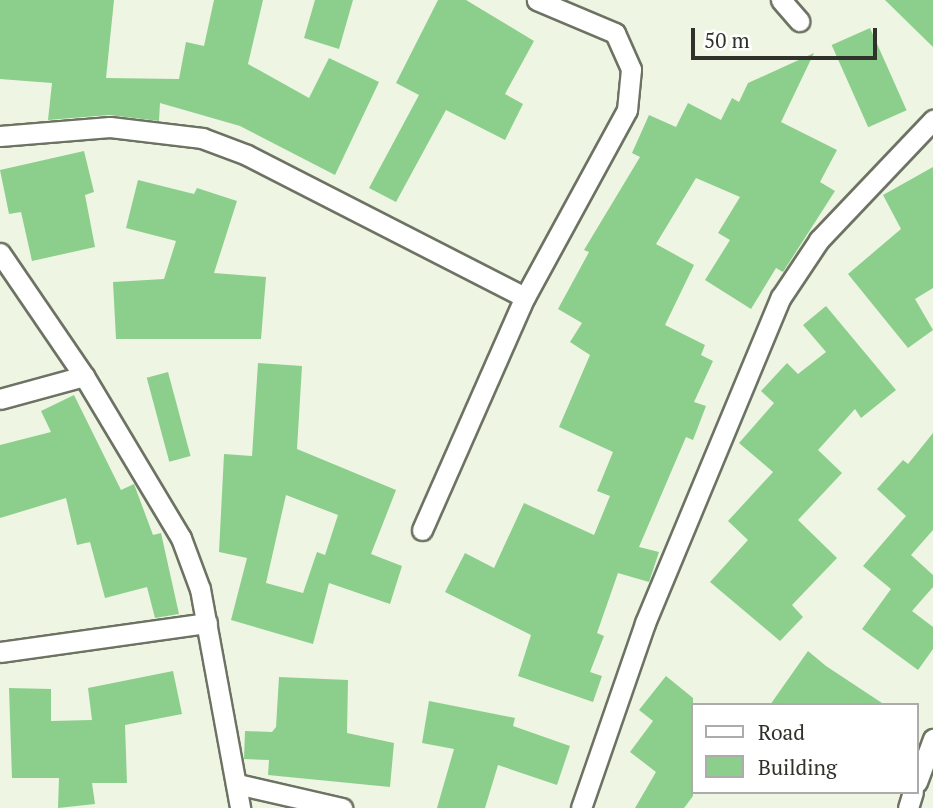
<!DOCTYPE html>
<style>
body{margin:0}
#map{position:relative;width:933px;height:808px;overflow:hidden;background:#eef5e3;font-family:"PT Serif",serif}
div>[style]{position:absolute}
.building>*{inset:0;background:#8ccf8c;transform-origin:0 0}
.roads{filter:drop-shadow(2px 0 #6d7363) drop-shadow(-2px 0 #6d7363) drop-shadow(0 2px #6d7363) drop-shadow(0 -2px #6d7363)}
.minor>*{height:19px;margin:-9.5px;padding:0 9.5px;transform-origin:9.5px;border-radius:9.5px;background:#fff}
span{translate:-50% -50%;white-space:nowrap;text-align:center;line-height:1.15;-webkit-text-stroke:7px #fff;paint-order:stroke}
.legend{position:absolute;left:691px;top:703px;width:228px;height:91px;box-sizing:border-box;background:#fff;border:2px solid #acadaa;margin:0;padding:9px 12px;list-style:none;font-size:21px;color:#2f312a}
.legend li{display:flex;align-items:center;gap:14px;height:35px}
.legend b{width:35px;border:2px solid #acadaa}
.scale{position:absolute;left:691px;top:28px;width:186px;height:32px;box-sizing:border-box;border:4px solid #2f312a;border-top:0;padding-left:9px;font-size:21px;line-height:24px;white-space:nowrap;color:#2f312a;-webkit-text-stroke:5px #fff;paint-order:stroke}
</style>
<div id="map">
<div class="building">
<div style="clip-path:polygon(0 0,114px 0,106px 78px,179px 79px,186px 42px,204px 46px,214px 0,263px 0,248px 64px,309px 98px,329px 58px,379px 82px,335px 175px,240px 126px,160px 103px,159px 121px,109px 115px,48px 120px,52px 83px,0 79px)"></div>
<div style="clip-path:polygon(315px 0,353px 0,339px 49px,304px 38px)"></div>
<div style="clip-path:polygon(438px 0,466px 0,534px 41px,505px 94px,523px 104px,505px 140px,446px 110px,396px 202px,369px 188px,419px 95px,396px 83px)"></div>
<div style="clip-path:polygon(885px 0,933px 0,933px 47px)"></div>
<div style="left:870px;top:28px;width:90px;height:42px;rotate:66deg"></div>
<div style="clip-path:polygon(814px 53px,781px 122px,837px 150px,820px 182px,835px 191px,783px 272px,776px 268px,751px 309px,705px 280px,730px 240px,718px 233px,740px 197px,696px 178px,656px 244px,694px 265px,665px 325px,705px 345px,701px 355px,713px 361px,694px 402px,706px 406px,693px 440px,686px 437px,639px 547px,659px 552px,649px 582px,618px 573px,597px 633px,604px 636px,590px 672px,602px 676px,593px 702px,518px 676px,531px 635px,445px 592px,465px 553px,494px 568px,524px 503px,594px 535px,610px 496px,597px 491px,613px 452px,559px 427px,590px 355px,570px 342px,582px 323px,558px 309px,589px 252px,584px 250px,640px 157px,632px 153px,649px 115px,676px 127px,688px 103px,721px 120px,732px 98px,739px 102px,748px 83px)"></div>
<div style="clip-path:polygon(84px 151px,94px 192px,85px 195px,95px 247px,32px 261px,21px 212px,9px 214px,0 170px)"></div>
<div style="clip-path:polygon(933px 167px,933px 288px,915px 299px,933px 330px,908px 348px,848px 274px,901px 229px,883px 195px)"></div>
<div style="clip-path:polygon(138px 180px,194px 194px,197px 188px,237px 201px,214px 273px,266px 277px,261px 339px,116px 339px,113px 282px,164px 279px,176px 241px,126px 228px)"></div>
<div style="clip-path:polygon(826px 306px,896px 390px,861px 418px,855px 409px,818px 450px,842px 473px,798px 520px,837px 558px,792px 605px,803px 617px,780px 641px,710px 582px,748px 540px,728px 521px,773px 472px,739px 443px,774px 403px,761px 391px,787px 363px,798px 374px,826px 352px,803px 325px)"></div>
<div style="clip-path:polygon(evenodd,258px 363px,302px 366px,297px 449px,396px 490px,371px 554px,402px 566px,390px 604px,329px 583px,313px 644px,231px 620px,247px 558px,219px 552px,224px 454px,252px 456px,258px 363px,286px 495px,338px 515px,325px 555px,317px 552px,303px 593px,266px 583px,286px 495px)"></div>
<div style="left:168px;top:372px;width:87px;height:22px;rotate:75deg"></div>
<div style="clip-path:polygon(74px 395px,121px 490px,134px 484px,153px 535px,161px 533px,179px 614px,155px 618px,147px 587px,105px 598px,90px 542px,77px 545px,66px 498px,0 518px,0 445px,51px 432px,41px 411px)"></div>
<div style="clip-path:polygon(933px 433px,933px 530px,911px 555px,933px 575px,933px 587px,912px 611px,933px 627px,933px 649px,918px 670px,862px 629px,891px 589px,863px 566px,906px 516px,877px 489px,903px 460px,908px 464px)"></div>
<div style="clip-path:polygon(808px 651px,826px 666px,885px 705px,770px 705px)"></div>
<div style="clip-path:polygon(173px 671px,182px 714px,125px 725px,127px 783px,92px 783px,95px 804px,58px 808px,59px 778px,12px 778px,9px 688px,51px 689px,51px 721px,92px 720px,88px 688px)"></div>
<div style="clip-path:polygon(666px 676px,693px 698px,693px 796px,684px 808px,635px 808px,656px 772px,630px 752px,653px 721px,639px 710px)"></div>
<div style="clip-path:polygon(279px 677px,348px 680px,347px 733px,394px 743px,390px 787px,268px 775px,269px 760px,244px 759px,245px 731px,272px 732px,276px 727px)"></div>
<div style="clip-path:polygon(429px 701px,515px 718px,513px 726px,570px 746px,557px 785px,498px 765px,485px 808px,437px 808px,454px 749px,422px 743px)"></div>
</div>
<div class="roads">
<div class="minor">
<div style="left:781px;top:0;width:28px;rotate:49deg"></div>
<div style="left:0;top:136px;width:110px;rotate:-4.7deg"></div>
<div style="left:110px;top:127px;width:93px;rotate:6.8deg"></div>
<div style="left:202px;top:138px;width:48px;rotate:20.7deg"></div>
<div style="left:247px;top:155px;width:312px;rotate:27.1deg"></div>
<div style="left:0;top:253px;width:149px;rotate:55.7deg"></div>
<div style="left:84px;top:376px;width:189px;rotate:59.1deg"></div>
<div style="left:181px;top:538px;width:54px;rotate:69.6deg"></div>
<div style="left:200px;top:589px;width:223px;rotate:79.6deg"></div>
<div style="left:0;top:399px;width:87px;rotate:-15.3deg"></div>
<div style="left:422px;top:530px;width:255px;rotate:-66.2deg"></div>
<div style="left:525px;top:297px;width:213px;rotate:-61.4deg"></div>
<div style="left:627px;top:110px;width:41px;rotate:-84.4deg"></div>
<div style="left:631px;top:69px;width:39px;rotate:-114deg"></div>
<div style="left:615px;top:33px;width:85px;rotate:-157.1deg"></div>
<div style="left:0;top:652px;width:209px;rotate:-8deg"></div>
<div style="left:917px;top:782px;width:46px;rotate:-69.6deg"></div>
<div style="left:237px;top:784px;width:108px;rotate:12.9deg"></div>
<div style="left:581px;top:808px;width:196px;rotate:-70.9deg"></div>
<div style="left:645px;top:623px;width:353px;rotate:-67.4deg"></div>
<div style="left:781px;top:297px;width:69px;rotate:-56.3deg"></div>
<div style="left:819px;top:240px;width:166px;rotate:-46.5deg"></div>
<div style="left:908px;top:808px;width:17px;rotate:-73deg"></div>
</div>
</div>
<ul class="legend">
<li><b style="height:9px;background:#fff"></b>Road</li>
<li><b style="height:19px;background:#8ccf8c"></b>Building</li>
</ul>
<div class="scale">50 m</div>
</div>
